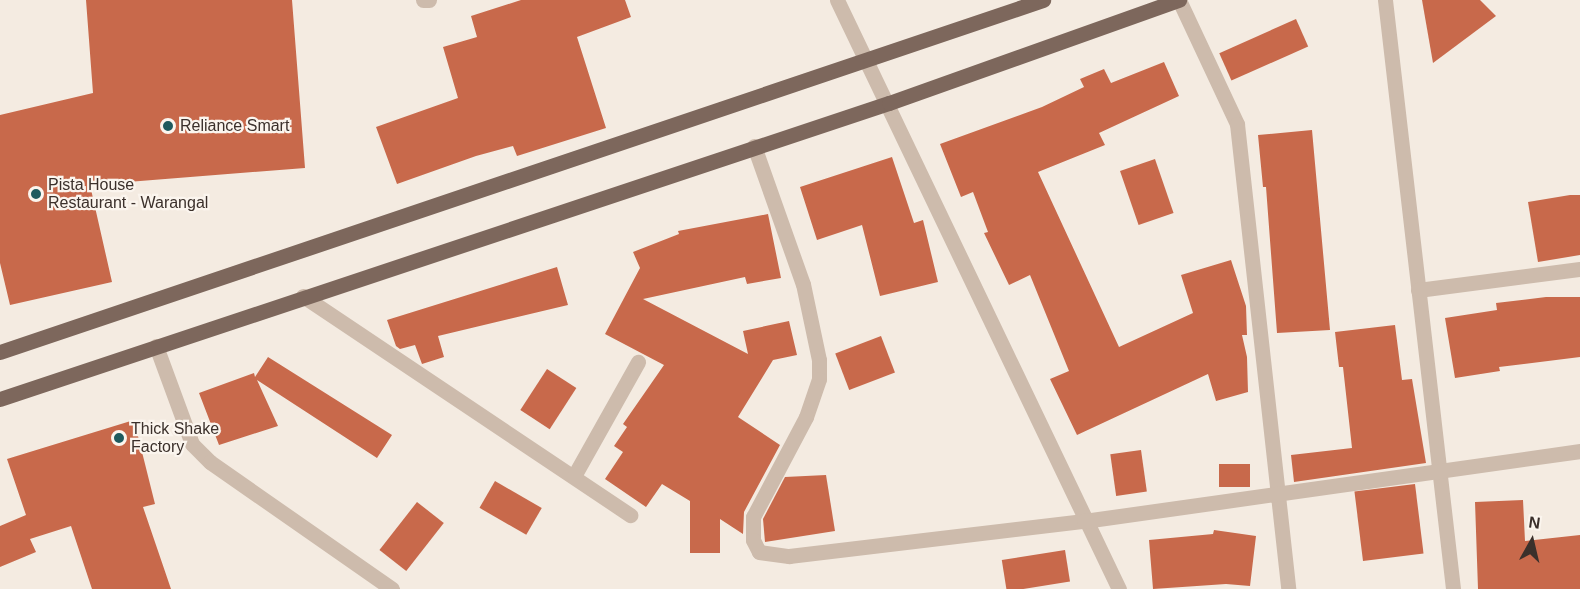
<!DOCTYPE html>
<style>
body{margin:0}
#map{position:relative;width:1580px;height:589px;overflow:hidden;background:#f4ebe1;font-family:Helvetica,sans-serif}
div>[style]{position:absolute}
.building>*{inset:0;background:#c8694b;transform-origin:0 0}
.minor>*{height:15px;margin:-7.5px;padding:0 7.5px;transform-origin:7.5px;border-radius:7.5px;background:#cdbbac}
.primary>*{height:15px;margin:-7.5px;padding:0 7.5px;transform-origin:7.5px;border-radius:7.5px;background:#7d675c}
.dots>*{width:16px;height:16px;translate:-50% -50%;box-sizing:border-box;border:3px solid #fbf5ee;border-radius:50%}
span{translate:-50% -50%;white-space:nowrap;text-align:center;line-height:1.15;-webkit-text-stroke:4.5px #fbf5ee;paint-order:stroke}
.poi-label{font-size:16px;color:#3b302b}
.left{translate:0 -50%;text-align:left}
.north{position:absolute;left:1502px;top:511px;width:60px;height:60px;-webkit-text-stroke:4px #fbf5ee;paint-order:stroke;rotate:8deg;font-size:16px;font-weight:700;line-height:24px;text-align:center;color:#3b302b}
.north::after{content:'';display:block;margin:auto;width:21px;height:27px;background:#3b302b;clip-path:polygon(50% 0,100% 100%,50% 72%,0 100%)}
</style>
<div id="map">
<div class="building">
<div style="clip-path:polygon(86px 0,292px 0,305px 168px,90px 185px,112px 282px,10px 305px,0 263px,0 115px,93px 93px)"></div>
<div style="clip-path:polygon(521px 0,625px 0,631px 17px,577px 37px,606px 128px,517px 156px,513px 146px,476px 156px,397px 184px,376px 127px,458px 98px,443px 47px,477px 37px,471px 16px)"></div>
<div style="clip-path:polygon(1422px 0,1480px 0,1496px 16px,1433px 63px)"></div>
<div style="left:1296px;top:19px;width:30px;height:84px;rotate:66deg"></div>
<div style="clip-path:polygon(1164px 62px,1179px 96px,1099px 133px,1105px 145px,1038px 172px,1119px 347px,1193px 313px,1181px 275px,1231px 260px,1246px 306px,1247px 335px,1242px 335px,1247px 357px,1248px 392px,1216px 401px,1208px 374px,1077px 435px,1050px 379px,1069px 371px,1030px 275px,1009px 285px,984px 233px,988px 232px,973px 192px,961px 197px,940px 144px,1042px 107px,1084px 87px,1080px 79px,1104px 69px,1111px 83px)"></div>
<div style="clip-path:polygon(1312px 130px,1330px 330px,1277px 333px,1266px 187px,1263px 187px,1258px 135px)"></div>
<div style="clip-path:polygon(892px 157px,914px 223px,923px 220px,938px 282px,880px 296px,862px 225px,817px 240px,800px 187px)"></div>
<div style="left:1155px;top:159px;width:57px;height:37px;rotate:71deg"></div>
<div style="clip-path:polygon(1570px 195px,1580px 195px,1580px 255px,1538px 262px,1528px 202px)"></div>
<div style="clip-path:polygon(768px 214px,781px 278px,747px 284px,745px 277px,643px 299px,748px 354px,743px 331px,789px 321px,797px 355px,773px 360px,738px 417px,780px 445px,744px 512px,743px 534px,720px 519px,720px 553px,690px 553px,690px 501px,662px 484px,646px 507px,605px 479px,623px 452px,614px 446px,627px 427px,623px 424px,664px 365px,605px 334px,640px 268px,633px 252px,679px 234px,678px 231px)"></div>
<div style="clip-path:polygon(557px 267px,568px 305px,438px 336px,444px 357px,422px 364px,415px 345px,400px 349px,396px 346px,387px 320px)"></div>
<div style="clip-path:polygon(1546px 297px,1580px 297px,1580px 357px,1499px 367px,1500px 371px,1455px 378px,1445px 318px,1497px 310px,1496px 303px)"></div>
<div style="clip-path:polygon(1395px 325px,1402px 380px,1412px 379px,1426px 463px,1294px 482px,1291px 455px,1352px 448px,1343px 367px,1339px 367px,1335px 332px)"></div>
<div style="left:881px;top:336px;width:39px;height:49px;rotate:69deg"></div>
<div style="clip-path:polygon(268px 357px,392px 435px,377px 458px,257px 380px,278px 426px,219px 445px,199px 393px,254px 373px,255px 377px)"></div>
<div style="left:547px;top:369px;width:35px;height:49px;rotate:33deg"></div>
<div style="clip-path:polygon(134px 420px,155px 504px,143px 507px,171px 589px,92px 589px,71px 526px,30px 539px,36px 552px,0 567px,0 526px,26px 515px,7px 459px)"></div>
<div style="left:1141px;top:450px;width:42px;height:31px;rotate:82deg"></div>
<div style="left:1219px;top:464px;width:31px;height:23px"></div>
<div style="clip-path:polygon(826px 475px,835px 531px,765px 542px,763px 519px,785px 477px)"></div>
<div style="left:495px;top:481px;width:54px;height:31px;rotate:30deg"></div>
<div style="left:1415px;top:484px;width:70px;height:61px;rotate:83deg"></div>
<div style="clip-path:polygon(1523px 500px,1525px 541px,1580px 535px,1580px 589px,1478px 589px,1475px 502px)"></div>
<div style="left:417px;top:502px;width:34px;height:61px;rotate:38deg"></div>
<div style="clip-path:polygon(1214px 530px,1256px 536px,1250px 586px,1226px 584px,1153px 589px,1149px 540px,1213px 534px)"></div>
<div style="left:1065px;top:550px;width:32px;height:64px;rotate:81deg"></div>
</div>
<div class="minor">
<div style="left:423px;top:0;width:6px"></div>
<div style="left:837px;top:0;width:653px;rotate:64.42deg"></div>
<div style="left:1179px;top:0;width:137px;rotate:64.9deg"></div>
<div style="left:1237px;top:124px;width:468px;rotate:83.7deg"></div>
<div style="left:1385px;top:0;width:593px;rotate:83.41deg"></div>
<div style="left:754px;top:146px;width:146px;rotate:70.5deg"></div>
<div style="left:803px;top:284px;width:78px;rotate:78.1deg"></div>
<div style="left:819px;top:360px;width:19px;rotate:90deg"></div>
<div style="left:819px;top:379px;width:40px;rotate:108.9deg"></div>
<div style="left:806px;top:417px;width:113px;rotate:117.9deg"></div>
<div style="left:753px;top:517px;width:23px;rotate:90deg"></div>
<div style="left:753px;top:540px;width:13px;rotate:63deg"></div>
<div style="left:759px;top:552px;width:30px;rotate:8deg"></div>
<div style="left:789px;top:556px;width:297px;rotate:-6.8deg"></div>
<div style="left:1084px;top:521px;width:501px;rotate:-8.03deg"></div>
<div style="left:1418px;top:290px;width:163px;rotate:-7.4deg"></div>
<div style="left:303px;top:296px;width:394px;rotate:33.8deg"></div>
<div style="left:156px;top:346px;width:104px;rotate:69.8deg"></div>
<div style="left:192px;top:444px;width:25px;rotate:45deg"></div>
<div style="left:210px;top:462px;width:222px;rotate:34.9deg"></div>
<div style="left:574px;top:476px;width:131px;rotate:-60.7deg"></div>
</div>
<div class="primary">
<div style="left:0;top:352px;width:1101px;rotate:-18.65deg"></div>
<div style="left:0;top:399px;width:937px;rotate:-18.42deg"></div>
<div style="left:889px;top:103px;width:308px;rotate:-19.6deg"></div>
</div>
<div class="dots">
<div style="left:168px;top:126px;background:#1f5a5e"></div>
<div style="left:36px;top:194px;background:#1f5a5e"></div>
<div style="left:119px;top:438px;background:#1f5a5e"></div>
</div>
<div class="poi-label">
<span class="left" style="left:180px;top:126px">Reliance Smart</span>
<span class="left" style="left:48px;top:194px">Pista House<br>Restaurant - Warangal</span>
<span class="left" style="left:131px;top:438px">Thick Shake<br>Factory</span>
</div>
<div class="north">N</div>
</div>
